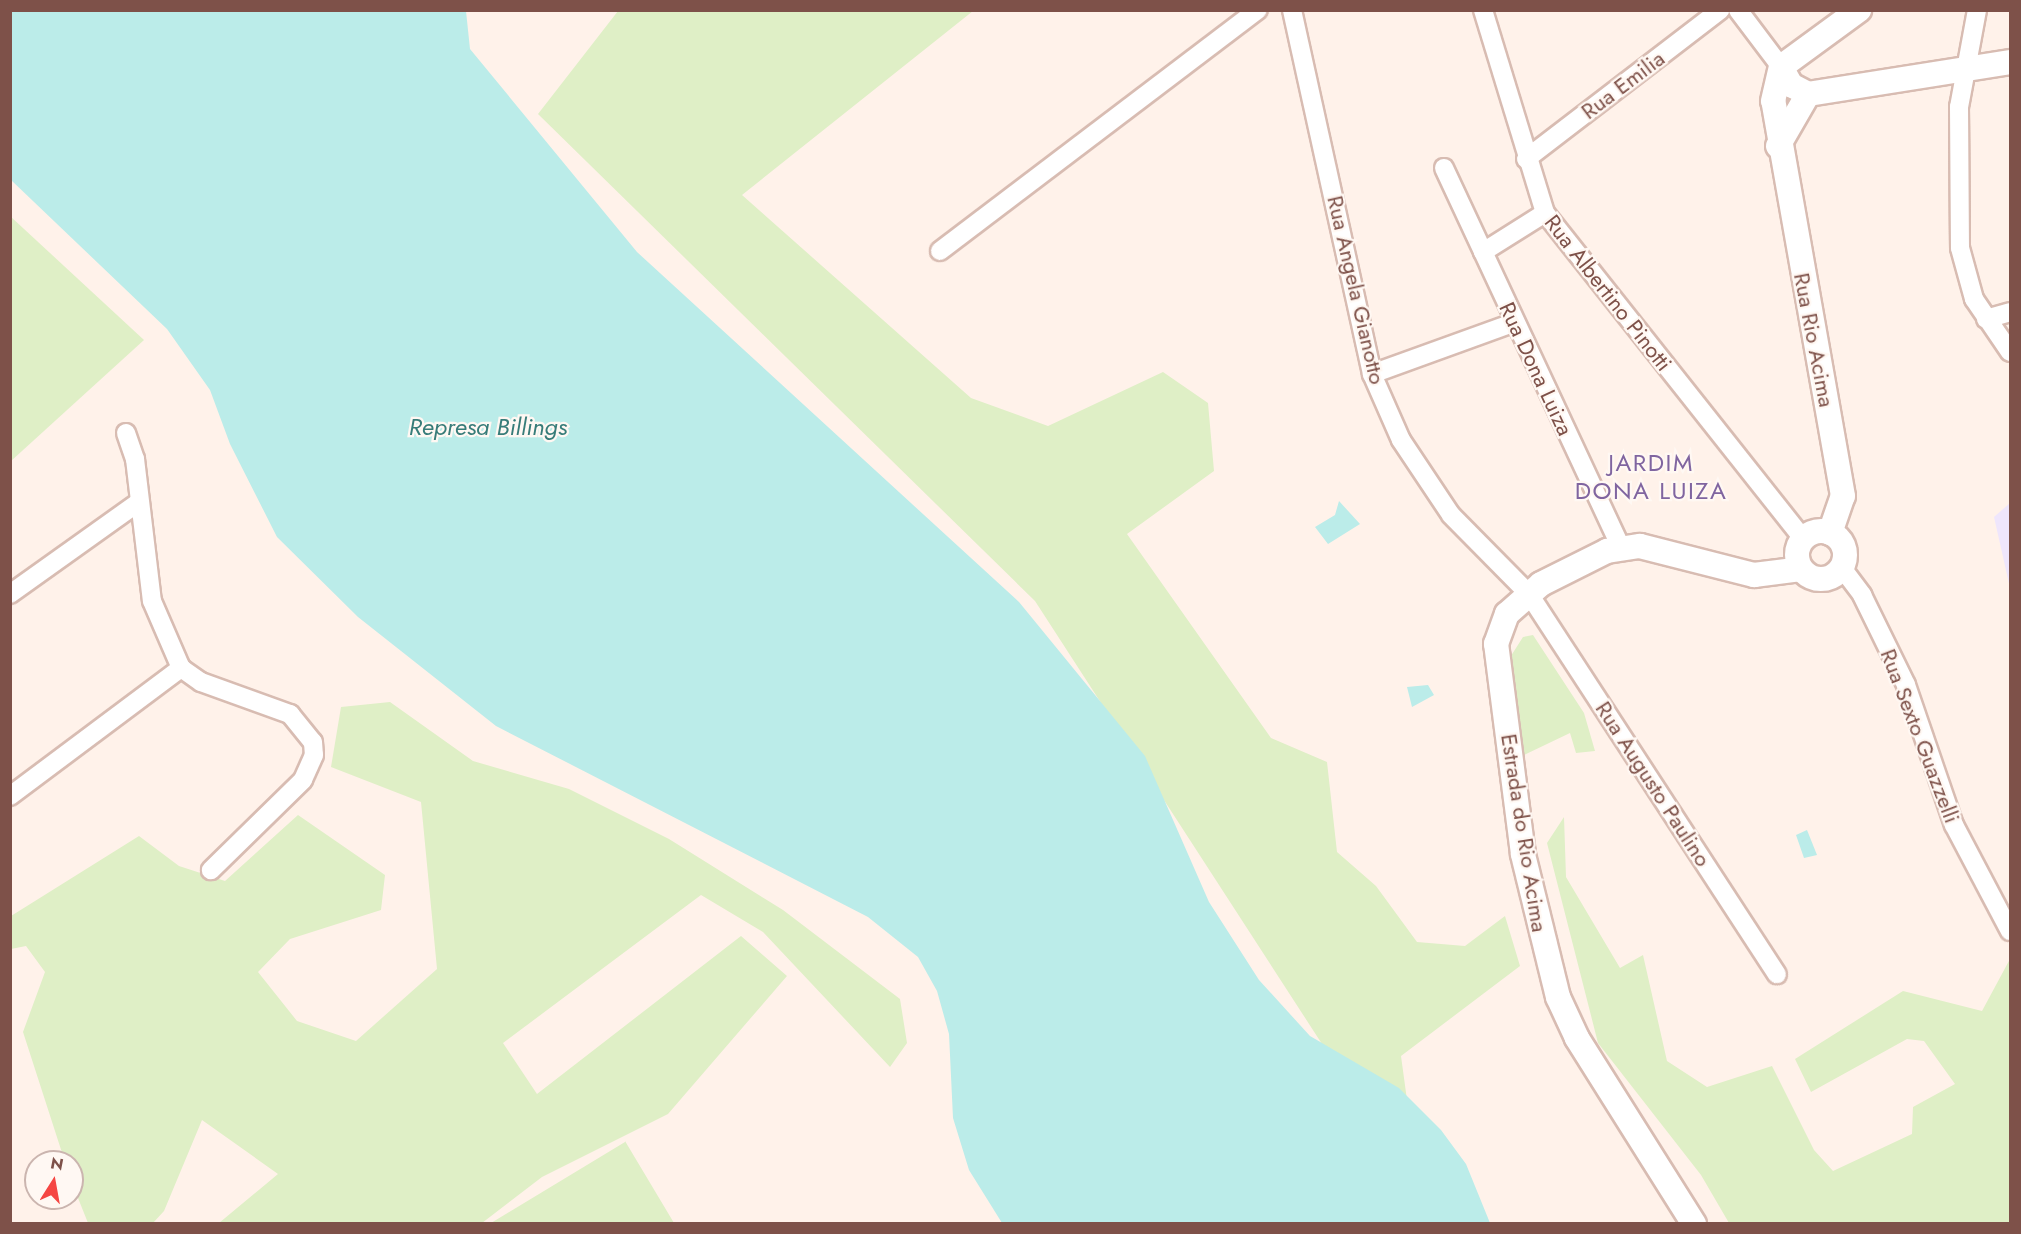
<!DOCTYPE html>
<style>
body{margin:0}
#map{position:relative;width:2021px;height:1234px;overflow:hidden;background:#fff2ea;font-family:Jost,sans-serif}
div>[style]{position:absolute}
.education>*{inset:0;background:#efe6fc}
.green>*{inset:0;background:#dfefc6}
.water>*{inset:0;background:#bbece9}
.roads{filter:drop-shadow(2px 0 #d8bcb2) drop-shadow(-2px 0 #d8bcb2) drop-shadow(0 2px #d8bcb2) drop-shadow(0 -2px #d8bcb2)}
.minor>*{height:18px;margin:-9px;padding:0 9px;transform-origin:9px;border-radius:9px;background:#fff}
.secondary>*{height:24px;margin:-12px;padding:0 12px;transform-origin:12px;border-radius:12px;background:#fff}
.secondary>.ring{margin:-12px;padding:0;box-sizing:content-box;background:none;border:24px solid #fff;border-radius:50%}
span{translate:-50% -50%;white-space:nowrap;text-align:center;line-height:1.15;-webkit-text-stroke:4.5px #fff8f3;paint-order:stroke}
.street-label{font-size:22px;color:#7e5149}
.water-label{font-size:24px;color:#377c79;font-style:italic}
.neighbourhood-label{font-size:24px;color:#8065a0;letter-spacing:1.5px}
.frame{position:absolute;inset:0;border:12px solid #7e5149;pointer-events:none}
.north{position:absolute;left:24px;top:1150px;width:60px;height:60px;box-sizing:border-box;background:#fff8f3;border:2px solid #cbb5af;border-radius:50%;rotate:11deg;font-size:16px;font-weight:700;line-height:24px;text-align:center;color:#7e5149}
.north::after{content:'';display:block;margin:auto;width:21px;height:27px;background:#f54643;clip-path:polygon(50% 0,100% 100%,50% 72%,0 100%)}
</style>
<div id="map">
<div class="education">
<div style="clip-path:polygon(2010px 503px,2010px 588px,1994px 517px)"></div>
</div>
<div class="green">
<div style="clip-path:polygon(618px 11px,973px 11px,742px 195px,971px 398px,1048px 426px,1163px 372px,1208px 403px,1214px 471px,1127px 534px,1271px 738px,1327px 762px,1337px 852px,1376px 886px,1417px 942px,1465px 946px,1505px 916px,1520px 966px,1401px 1056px,1407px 1100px,1357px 1098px,1035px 601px,538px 114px)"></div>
<div style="clip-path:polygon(10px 216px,144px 340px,11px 461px,10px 461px)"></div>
<div style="clip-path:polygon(1533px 635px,1584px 713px,1595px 751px,1576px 753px,1570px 733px,1522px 756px,1509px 659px,1523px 637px)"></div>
<div style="clip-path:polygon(390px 702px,473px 761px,569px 789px,669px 839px,783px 910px,900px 999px,907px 1043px,890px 1067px,763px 932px,701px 895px,503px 1043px,537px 1094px,741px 936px,787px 976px,668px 1114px,542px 1177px,482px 1223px,219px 1223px,278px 1174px,202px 1120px,164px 1211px,153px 1223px,88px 1223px,72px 1183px,72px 1162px,65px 1162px,23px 1032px,45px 972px,26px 946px,11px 949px,11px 916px,139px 836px,179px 866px,225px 881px,298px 815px,385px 875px,381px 910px,290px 939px,258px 972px,297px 1021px,356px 1041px,437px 969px,421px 802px,331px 767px,341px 707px)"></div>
<div style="clip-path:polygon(1564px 817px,1566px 877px,1620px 968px,1643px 955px,1667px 1061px,1707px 1087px,1772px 1066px,1814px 1150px,1833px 1171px,1912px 1134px,1913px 1107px,1955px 1084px,1924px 1041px,1907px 1039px,1811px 1092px,1795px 1059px,1903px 991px,1982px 1011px,2010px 959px,2010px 1223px,1729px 1223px,1701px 1175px,1598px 1043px,1547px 843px)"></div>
<div style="clip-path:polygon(625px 1141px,674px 1223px,491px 1223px,625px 1142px)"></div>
</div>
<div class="water">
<div style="clip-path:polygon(10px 11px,466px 11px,470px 49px,637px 252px,1019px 602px,1145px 756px,1209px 902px,1259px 980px,1310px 1036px,1399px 1088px,1441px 1130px,1466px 1164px,1490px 1223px,1002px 1223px,969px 1170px,953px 1118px,949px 1034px,937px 991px,918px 957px,868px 917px,496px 726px,358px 617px,277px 537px,230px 444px,210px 390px,167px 329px,11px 180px)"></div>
<div style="clip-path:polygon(1339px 501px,1360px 524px,1328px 544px,1315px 527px,1335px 515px)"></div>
<div style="clip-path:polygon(1428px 685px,1434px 695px,1412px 707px,1407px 687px)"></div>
<div style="clip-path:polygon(1807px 830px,1817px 855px,1804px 858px,1796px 835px)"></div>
</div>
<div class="roads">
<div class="minor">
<div style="left:1292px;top:10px;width:373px;rotate:77.6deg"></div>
<div style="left:1372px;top:374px;width:72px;rotate:66.3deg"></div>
<div style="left:1401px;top:440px;width:90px;rotate:56.3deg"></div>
<div style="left:1451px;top:515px;width:111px;rotate:45.4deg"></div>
<div style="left:1529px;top:594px;width:454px;rotate:56.9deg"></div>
<div style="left:1483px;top:10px;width:212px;rotate:73deg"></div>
<div style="left:1545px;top:213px;width:416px;rotate:51.6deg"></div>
<div style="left:1738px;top:10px;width:71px;rotate:53deg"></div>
<div style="left:1977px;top:10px;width:99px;rotate:100.5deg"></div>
<div style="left:1959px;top:107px;width:141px;rotate:89.6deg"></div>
<div style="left:1960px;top:248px;width:53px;rotate:74.6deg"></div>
<div style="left:1974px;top:299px;width:64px;rotate:55.8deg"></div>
<div style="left:1526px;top:159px;width:245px;rotate:-37.5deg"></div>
<div style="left:1444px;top:168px;width:421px;rotate:65deg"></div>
<div style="left:940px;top:251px;width:399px;rotate:-37.2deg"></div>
<div style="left:1483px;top:252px;width:73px;rotate:-32.2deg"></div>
<div style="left:1986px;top:319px;width:25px;rotate:-16deg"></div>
<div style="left:1372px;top:374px;width:150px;rotate:-19.9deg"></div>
<div style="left:126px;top:433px;width:28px;rotate:71deg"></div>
<div style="left:135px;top:459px;width:143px;rotate:83.2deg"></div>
<div style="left:152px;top:601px;width:73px;rotate:66.6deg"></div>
<div style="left:181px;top:668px;width:24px;rotate:35deg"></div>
<div style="left:201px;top:682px;width:95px;rotate:19.8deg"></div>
<div style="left:290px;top:714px;width:36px;rotate:51deg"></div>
<div style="left:313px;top:742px;width:13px;rotate:86deg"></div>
<div style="left:314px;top:755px;width:27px;rotate:114deg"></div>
<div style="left:303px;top:780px;width:129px;rotate:135.6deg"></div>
<div style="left:1842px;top:568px;width:34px;rotate:53deg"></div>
<div style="left:1862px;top:595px;width:100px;rotate:63.9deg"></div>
<div style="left:1906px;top:685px;width:148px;rotate:71.1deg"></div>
<div style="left:1954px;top:825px;width:120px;rotate:62.2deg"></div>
<div style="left:10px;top:594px;width:158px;rotate:-35.5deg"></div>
<div style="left:10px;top:796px;width:214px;rotate:-36.8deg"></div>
</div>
<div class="secondary">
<div style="left:1781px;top:67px;width:21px;rotate:61deg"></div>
<div style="left:1791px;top:85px;width:19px;rotate:28deg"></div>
<div style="left:1808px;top:94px;width:205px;rotate:-9deg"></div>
<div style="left:1778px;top:146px;width:60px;rotate:-60deg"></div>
<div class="ring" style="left:1797px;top:531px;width:24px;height:24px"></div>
<div style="left:1830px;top:533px;width:39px;rotate:-71deg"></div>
<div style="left:1843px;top:496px;width:401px;rotate:-100deg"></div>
<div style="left:1773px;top:101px;width:35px;rotate:-77deg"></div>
<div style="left:1781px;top:67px;width:97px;rotate:-36.2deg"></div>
<div style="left:1694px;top:1224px;width:220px;rotate:-122.2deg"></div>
<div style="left:1577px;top:1038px;width:45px;rotate:-114.9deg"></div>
<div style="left:1558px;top:997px;width:147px;rotate:-103.8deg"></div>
<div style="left:1523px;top:854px;width:212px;rotate:-97.3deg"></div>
<div style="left:1496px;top:644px;width:32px;rotate:-70deg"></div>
<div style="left:1507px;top:614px;width:45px;rotate:-41.4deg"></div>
<div style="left:1541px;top:584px;width:74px;rotate:-26.6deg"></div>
<div style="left:1607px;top:551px;width:33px;rotate:-9deg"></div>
<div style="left:1640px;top:546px;width:118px;rotate:14.3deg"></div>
<div style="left:1754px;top:575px;width:47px;rotate:-7.3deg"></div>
</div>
</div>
<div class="street-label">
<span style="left:1623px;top:85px;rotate:-37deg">Rua Emilia</span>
<span style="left:1356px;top:290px;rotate:77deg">Rua Angela Gianotto</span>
<span style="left:1608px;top:293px;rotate:52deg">Rua Albertino Pinotti</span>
<span style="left:1814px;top:340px;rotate:79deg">Rua Rio Acima</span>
<span style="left:1536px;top:369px;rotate:65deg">Rua Dona Luiza</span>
<span style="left:1920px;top:736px;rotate:69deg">Rua Sexto Guazzelli</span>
<span style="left:1653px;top:784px;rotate:57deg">Rua Augusto Paulino</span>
<span style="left:1524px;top:833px;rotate:81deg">Estrada do Rio Acima</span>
</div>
<div class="water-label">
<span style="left:488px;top:427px">Represa Billings</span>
</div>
<div class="neighbourhood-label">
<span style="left:1651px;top:477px">JARDIM<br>DONA LUIZA</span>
</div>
<div class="frame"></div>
<div class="north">N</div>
</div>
